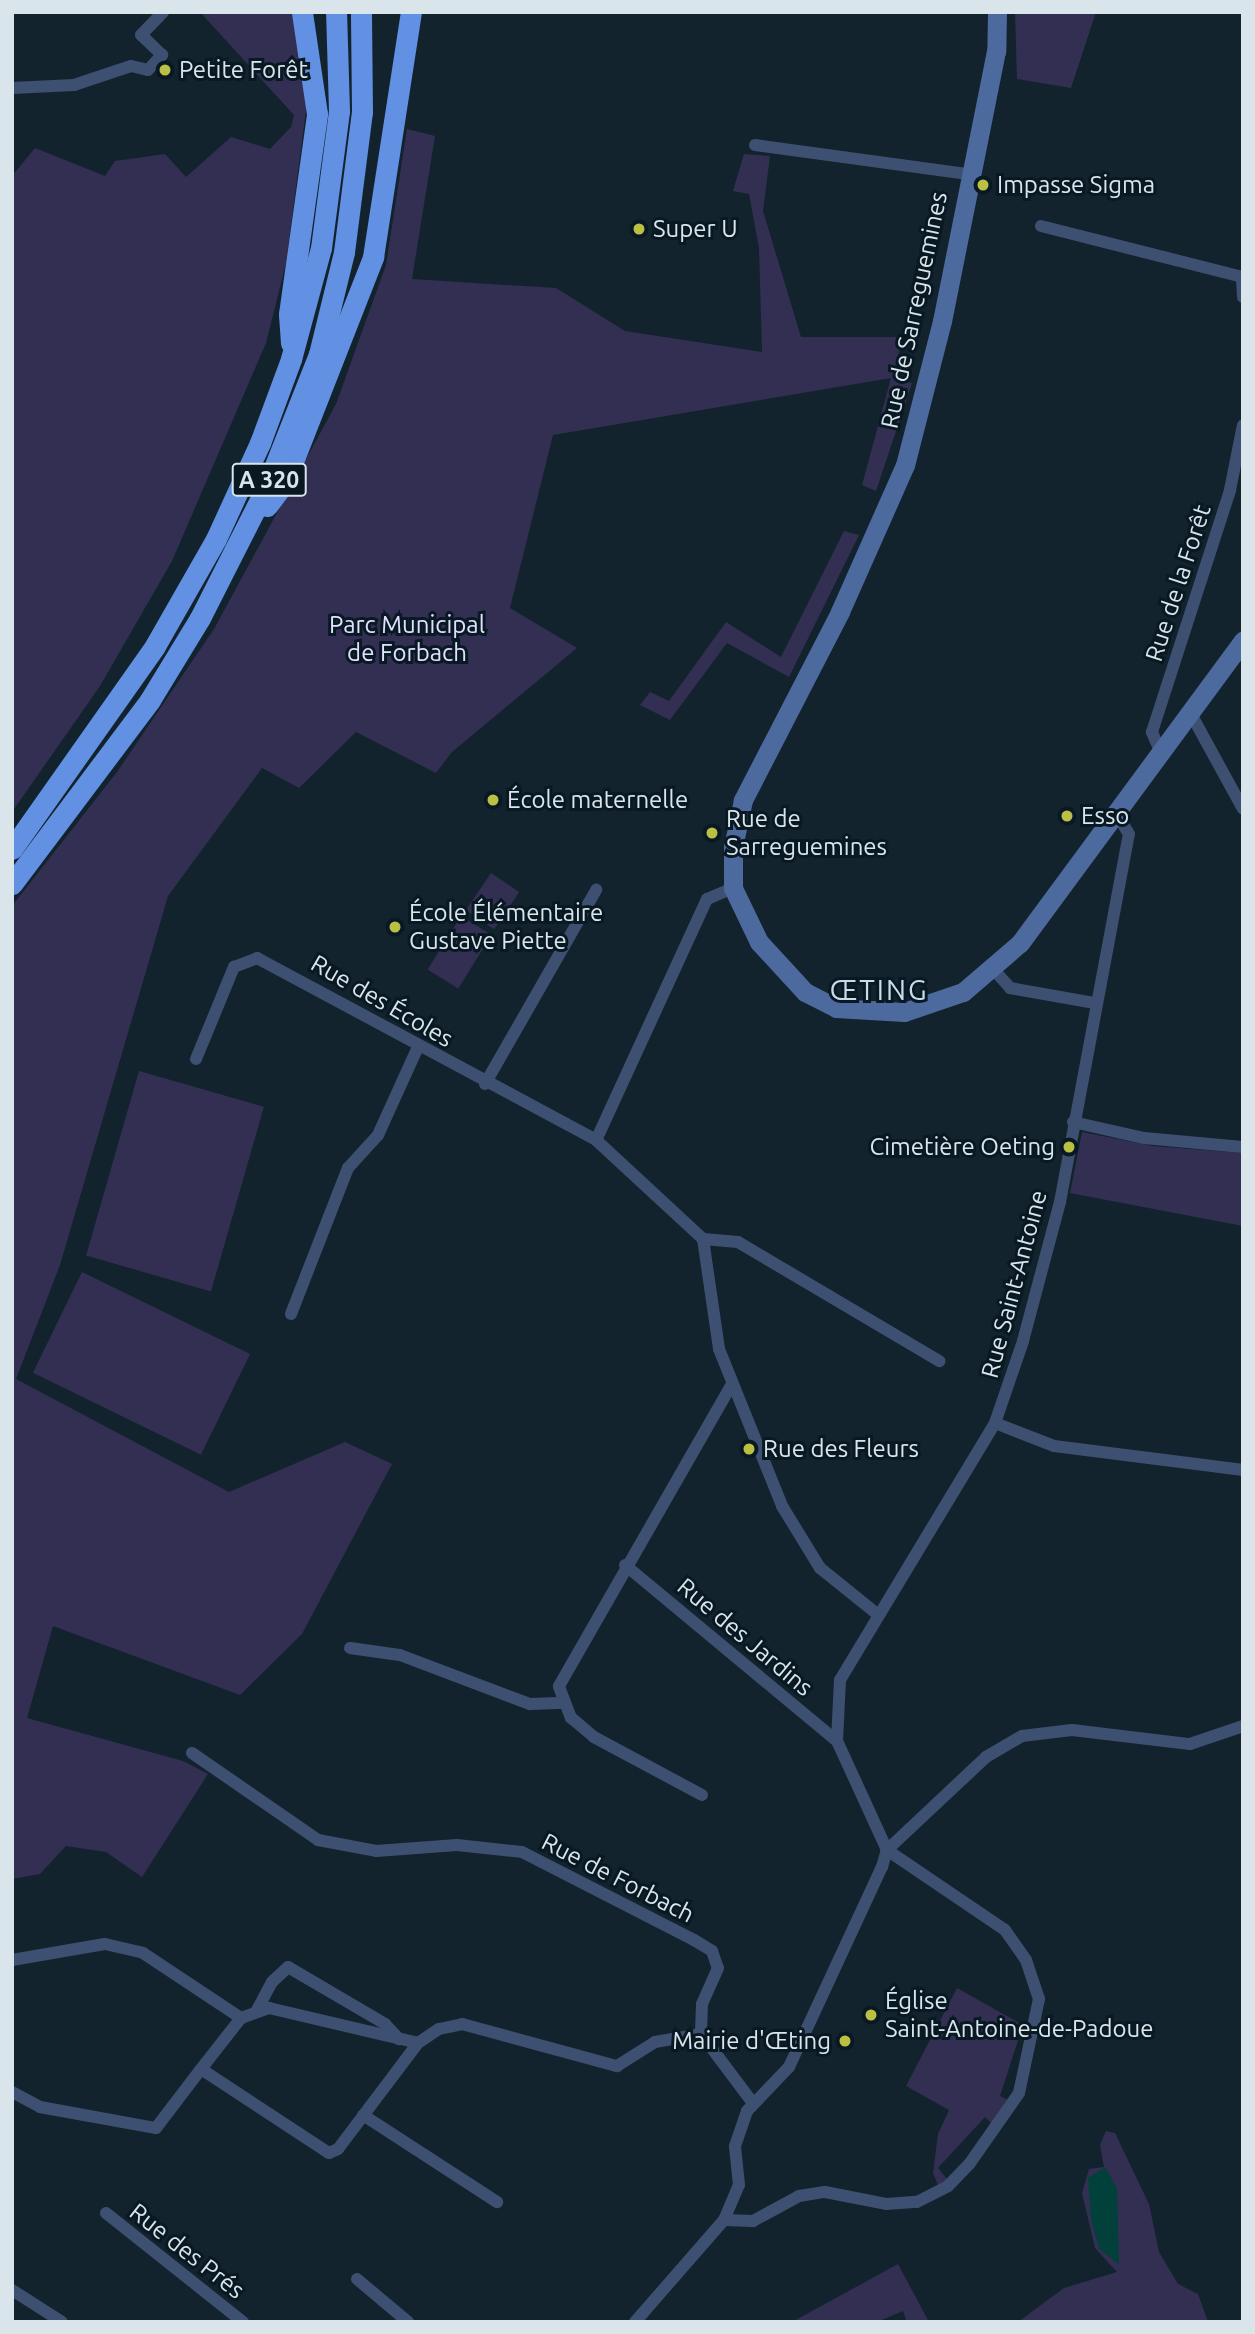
<!DOCTYPE html>
<meta charset="utf-8">
<style>
body{margin:0}
#map{position:relative;width:1255px;height:2334px;overflow:hidden;background:#13232d;font-family:Ubuntu,sans-serif}
div>[style]{position:absolute}
.green>*{inset:0;background:#322f53;transform-origin:0 0}
.water>*{inset:0;background:#02403b}
.minor>*{height:12px;margin:-6px;padding:0 6px;transform-origin:6px;border-radius:6px;background:#3e5071}
.secondary>*{height:19px;margin:-9.5px;padding:0 9.5px;transform-origin:9.5px;border-radius:9.5px;background:#4d6a9f}
.motorway>*{height:21px;margin:-10.5px;padding:0 10.5px;transform-origin:10.5px;border-radius:10.5px;background:#6290e2}
.dots>*{width:19px;height:19px;translate:-50% -50%;box-sizing:border-box;border:4px solid #091923;border-radius:50%}
span{translate:-50% -50%;white-space:nowrap;text-align:center;line-height:1.15;-webkit-text-stroke:6px #091923;paint-order:stroke}
.shield-label span{padding:2px 5px;background:#091923;border:2px solid;border-radius:5px;-webkit-text-stroke-width:0}
.shield-label{font-size:23px;color:#dae5eb;font-weight:700}
.poi-label{font-size:24px;color:#dae5eb}
.left{translate:0 -50%;text-align:left}
.right{translate:-100% -50%;text-align:right}
.street-label{font-size:24px;color:#dae5eb}
.park-label{font-size:24px;color:#e1e1ff}
.quarter-label{font-size:28px;color:#c8dcea;letter-spacing:2px}
.frame{position:absolute;inset:0;border:14px solid #dae5eb;pointer-events:none}
</style>
<div id="map">
<div class="green">
<div style="clip-path:polygon(200px 12px,292px 12px,308px 95px,286px 263px,266px 343px,172px 561px,100px 686px,12px 812px,12px 176px,35px 148px,105px 176px,115px 161px,165px 154px,186px 177px,231px 137px,270px 149px,291px 127px,294px 115px)"></div>
<div style="clip-path:polygon(1015px 12px,1096px 12px,1071px 88px,1017px 79px)"></div>
<div style="clip-path:polygon(407px 129px,435px 136px,412px 279px,556px 288px,625px 331px,762px 352px,759px 248px,749px 194px,733px 191px,744px 154px,770px 156px,763px 211px,801px 337px,903px 337px,892px 378px,912px 383px,876px 491px,862px 485px,891px 378px,553px 435px,510px 608px,577px 648px,452px 752px,436px 773px,356px 732px,299px 788px,262px 768px,168px 896px,60px 1265px,16px 1379px,229px 1492px,345px 1442px,392px 1464px,302px 1634px,240px 1695px,53px 1626px,27px 1718px,183px 1761px,208px 1774px,142px 1877px,106px 1852px,66px 1846px,40px 1874px,12px 1879px,12px 906px,117px 772px,214px 629px,336px 404px,386px 265px)"></div>
<div style="clip-path:polygon(844px 531px,859px 535px,789px 677px,727px 643px,670px 720px,640px 705px,650px 692px,669px 701px,726px 622px,781px 657px)"></div>
<div style="left:491px;top:873px;width:34px;height:45px;rotate:34deg"></div>
<div style="left:461px;top:916px;width:36px;height:63px;rotate:32deg"></div>
<div style="left:139px;top:1071px;width:130px;height:192px;rotate:16deg"></div>
<div style="clip-path:polygon(1082px 1132px,1153px 1146px,1243px 1153px,1243px 1226px,1070px 1193px)"></div>
<div style="left:82px;top:1272px;width:187px;height:112px;rotate:26deg"></div>
<div style="clip-path:polygon(957px 1988px,1030px 2029px,1021px 2031px,1000px 2096px,1008px 2100px,994px 2126px,985px 2117px,938px 2168px,950px 2183px,940px 2190px,933px 2173px,938px 2134px,949px 2110px,906px 2086px)"></div>
<div style="clip-path:polygon(1106px 2131px,1115px 2133px,1149px 2204px,1159px 2252px,1178px 2284px,1198px 2294px,1208px 2322px,1018px 2322px,1064px 2288px,1117px 2272px,1095px 2248px,1082px 2193px,1089px 2169px,1104px 2167px,1100px 2145px)"></div>
<div style="clip-path:polygon(898px 2264px,929px 2322px,907px 2322px,903px 2311px,877px 2322px,792px 2322px)"></div>
</div>
<div class="water">
<div style="clip-path:polygon(1105px 2167px,1117px 2188px,1119px 2265px,1099px 2248px,1091px 2219px,1088px 2178px)"></div>
</div>
<div class="minor">
<div style="left:12px;top:88px;width:62px;rotate:-2.8deg"></div>
<div style="left:74px;top:85px;width:60px;rotate:-18.4deg"></div>
<div style="left:131px;top:66px;width:17px;rotate:13deg"></div>
<div style="left:148px;top:70px;width:21px;rotate:-47deg"></div>
<div style="left:162px;top:55px;width:29px;rotate:-136deg"></div>
<div style="left:141px;top:35px;width:32px;rotate:-46deg"></div>
<div style="left:755px;top:145px;width:215px;rotate:7.8deg"></div>
<div style="left:1041px;top:226px;width:208px;rotate:14.2deg"></div>
<div style="left:1242px;top:278px;width:19px;rotate:87deg"></div>
<div style="left:1191px;top:714px;width:108px;rotate:61.3deg"></div>
<div style="left:1160px;top:751px;width:21px;rotate:-113deg"></div>
<div style="left:1152px;top:732px;width:254px;rotate:-72.1deg"></div>
<div style="left:1230px;top:490px;width:66px;rotate:-78.7deg"></div>
<div style="left:733px;top:888px;width:28px;rotate:157deg"></div>
<div style="left:707px;top:899px;width:265px;rotate:114.7deg"></div>
<div style="left:596px;top:1140px;width:146px;rotate:42.8deg"></div>
<div style="left:703px;top:1239px;width:111px;rotate:81.7deg"></div>
<div style="left:719px;top:1349px;width:169px;rotate:68.1deg"></div>
<div style="left:782px;top:1506px;width:73px;rotate:58.5deg"></div>
<div style="left:820px;top:1568px;width:72px;rotate:38.8deg"></div>
<div style="left:994px;top:970px;width:24px;rotate:48deg"></div>
<div style="left:1010px;top:988px;width:85px;rotate:10.1deg"></div>
<div style="left:196px;top:1059px;width:100px;rotate:-67.6deg"></div>
<div style="left:234px;top:967px;width:25px;rotate:-21deg"></div>
<div style="left:257px;top:958px;width:385px;rotate:28.2deg"></div>
<div style="left:485px;top:1084px;width:224px;rotate:-60.2deg"></div>
<div style="left:1073px;top:1122px;width:73px;rotate:12.7deg"></div>
<div style="left:1144px;top:1138px;width:99px;rotate:5.2deg"></div>
<div style="left:703px;top:1239px;width:35px;rotate:5deg"></div>
<div style="left:738px;top:1242px;width:234px;rotate:30.6deg"></div>
<div style="left:291px;top:1314px;width:157px;rotate:-68.7deg"></div>
<div style="left:348px;top:1168px;width:45px;rotate:-47.7deg"></div>
<div style="left:378px;top:1135px;width:97px;rotate:-65.6deg"></div>
<div style="left:995px;top:1423px;width:63px;rotate:21.3deg"></div>
<div style="left:1054px;top:1446px;width:191px;rotate:7.2deg"></div>
<div style="left:625px;top:1565px;width:276px;rotate:39.7deg"></div>
<div style="left:350px;top:1648px;width:50px;rotate:8deg"></div>
<div style="left:400px;top:1655px;width:139px;rotate:20.7deg"></div>
<div style="left:530px;top:1704px;width:35px;rotate:-2deg"></div>
<div style="left:192px;top:1753px;width:153px;rotate:34.6deg"></div>
<div style="left:318px;top:1840px;width:59px;rotate:10.7deg"></div>
<div style="left:376px;top:1851px;width:81px;rotate:-4.2deg"></div>
<div style="left:457px;top:1845px;width:65px;rotate:6.1deg"></div>
<div style="left:522px;top:1852px;width:193px;rotate:27.1deg"></div>
<div style="left:694px;top:1940px;width:21px;rotate:31deg"></div>
<div style="left:712px;top:1951px;width:18px;rotate:71deg"></div>
<div style="left:718px;top:1968px;width:39px;rotate:114deg"></div>
<div style="left:702px;top:2004px;width:30px;rotate:92deg"></div>
<div style="left:701px;top:2034px;width:85px;rotate:53.1deg"></div>
<div style="left:702px;top:1795px;width:123px;rotate:-151.8deg"></div>
<div style="left:594px;top:1737px;width:30px;rotate:-140deg"></div>
<div style="left:571px;top:1718px;width:34px;rotate:-111deg"></div>
<div style="left:559px;top:1686px;width:346px;rotate:-60.2deg"></div>
<div style="left:887px;top:1850px;width:136px;rotate:-43.2deg"></div>
<div style="left:986px;top:1757px;width:42px;rotate:-30.3deg"></div>
<div style="left:1022px;top:1736px;width:50px;rotate:-6.8deg"></div>
<div style="left:1072px;top:1730px;width:119px;rotate:6.8deg"></div>
<div style="left:1190px;top:1744px;width:56px;rotate:-18.8deg"></div>
<div style="left:12px;top:1960px;width:94px;rotate:-9.8deg"></div>
<div style="left:105px;top:1944px;width:39px;rotate:13deg"></div>
<div style="left:143px;top:1953px;width:118px;rotate:33.6deg"></div>
<div style="left:241px;top:2018px;width:30px;rotate:-20deg"></div>
<div style="left:269px;top:2008px;width:153px;rotate:13.2deg"></div>
<div style="left:418px;top:2043px;width:25px;rotate:-34deg"></div>
<div style="left:439px;top:2029px;width:24px;rotate:-12deg"></div>
<div style="left:462px;top:2024px;width:161px;rotate:15.2deg"></div>
<div style="left:617px;top:2066px;width:45px;rotate:-32.3deg"></div>
<div style="left:655px;top:2042px;width:47px;rotate:-9.9deg"></div>
<div style="left:256px;top:2012px;width:34px;rotate:-62deg"></div>
<div style="left:272px;top:1982px;width:22px;rotate:-43deg"></div>
<div style="left:288px;top:1967px;width:113px;rotate:30.4deg"></div>
<div style="left:385px;top:2024px;width:21px;rotate:47deg"></div>
<div style="left:201px;top:2069px;width:65px;rotate:-51.9deg"></div>
<div style="left:12px;top:2092px;width:32px;rotate:28deg"></div>
<div style="left:40px;top:2107px;width:118px;rotate:10.3deg"></div>
<div style="left:156px;top:2128px;width:74px;rotate:-52.7deg"></div>
<div style="left:201px;top:2069px;width:153px;rotate:33.3deg"></div>
<div style="left:329px;top:2153px;width:10px;rotate:-24deg"></div>
<div style="left:338px;top:2149px;width:133px;rotate:-53deg"></div>
<div style="left:363px;top:2115px;width:160px;rotate:33deg"></div>
<div style="left:106px;top:2213px;width:175px;rotate:38.5deg"></div>
<div style="left:724px;top:2220px;width:29px;rotate:2deg"></div>
<div style="left:753px;top:2221px;width:52px;rotate:-28.5deg"></div>
<div style="left:799px;top:2196px;width:26px;rotate:-9deg"></div>
<div style="left:825px;top:2192px;width:62px;rotate:11.1deg"></div>
<div style="left:886px;top:2204px;width:31px;rotate:-4deg"></div>
<div style="left:917px;top:2202px;width:35px;rotate:-27deg"></div>
<div style="left:948px;top:2186px;width:32px;rotate:-46deg"></div>
<div style="left:970px;top:2163px;width:85px;rotate:-55deg"></div>
<div style="left:1019px;top:2093px;width:96px;rotate:-78deg"></div>
<div style="left:1039px;top:1999px;width:41px;rotate:-108.4deg"></div>
<div style="left:1026px;top:1960px;width:37px;rotate:-125deg"></div>
<div style="left:1005px;top:1930px;width:143px;rotate:-145.9deg"></div>
<div style="left:357px;top:2279px;width:67px;rotate:40.1deg"></div>
<div style="left:12px;top:2290px;width:59px;rotate:32.6deg"></div>
<div style="left:635px;top:2322px;width:135px;rotate:-48.9deg"></div>
<div style="left:724px;top:2220px;width:38px;rotate:-67deg"></div>
<div style="left:739px;top:2185px;width:39px;rotate:-96deg"></div>
<div style="left:735px;top:2146px;width:37px;rotate:-71deg"></div>
<div style="left:747px;top:2111px;width:61px;rotate:-46.3deg"></div>
<div style="left:789px;top:2067px;width:221px;rotate:-65.1deg"></div>
<div style="left:882px;top:1867px;width:18px;rotate:-74deg"></div>
<div style="left:887px;top:1850px;width:120px;rotate:-114.6deg"></div>
<div style="left:837px;top:1741px;width:61px;rotate:-87.2deg"></div>
<div style="left:840px;top:1680px;width:300px;rotate:-58.9deg"></div>
<div style="left:995px;top:1423px;width:87px;rotate:-71.1deg"></div>
<div style="left:1023px;top:1341px;width:144px;rotate:-75.1deg"></div>
<div style="left:1060px;top:1202px;width:374px;rotate:-79.4deg"></div>
<div style="left:1129px;top:834px;width:25px;rotate:-122deg"></div>
</div>
<div class="secondary">
<div style="left:997px;top:12px;width:39px;rotate:91deg"></div>
<div style="left:996px;top:51px;width:275px;rotate:101.3deg"></div>
<div style="left:942px;top:321px;width:149px;rotate:104.4deg"></div>
<div style="left:905px;top:465px;width:161px;rotate:113.9deg"></div>
<div style="left:840px;top:612px;width:212px;rotate:117.3deg"></div>
<div style="left:743px;top:800px;width:48px;rotate:102deg"></div>
<div style="left:733px;top:847px;width:41px;rotate:90deg"></div>
<div style="left:733px;top:888px;width:60px;rotate:64.3deg"></div>
<div style="left:759px;top:942px;width:68px;rotate:47.4deg"></div>
<div style="left:805px;top:992px;width:35px;rotate:27deg"></div>
<div style="left:836px;top:1008px;width:68px;rotate:3.4deg"></div>
<div style="left:904px;top:1012px;width:62px;rotate:-18.7deg"></div>
<div style="left:963px;top:992px;width:75px;rotate:-40.7deg"></div>
<div style="left:1020px;top:943px;width:376px;rotate:-53.6deg"></div>
</div>
<div class="motorway">
<div style="left:291px;top:343px;width:29px;rotate:-94deg"></div>
<div style="left:289px;top:314px;width:202px;rotate:-82deg"></div>
<div style="left:317px;top:114px;width:103px;rotate:-98.4deg"></div>
<div style="left:267px;top:506px;width:30px;rotate:-53deg"></div>
<div style="left:285px;top:482px;width:242px;rotate:-68.6deg"></div>
<div style="left:373px;top:257px;width:248px;rotate:-81.2deg"></div>
<div style="left:12px;top:849px;width:248px;rotate:-54.8deg"></div>
<div style="left:155px;top:646px;width:123px;rotate:-60.3deg"></div>
<div style="left:216px;top:539px;width:106px;rotate:-65.4deg"></div>
<div style="left:260px;top:443px;width:90px;rotate:-69.7deg"></div>
<div style="left:291px;top:359px;width:115px;rotate:-74.9deg"></div>
<div style="left:321px;top:248px;width:138px;rotate:-82.5deg"></div>
<div style="left:339px;top:111px;width:99px;rotate:-91.7deg"></div>
<div style="left:12px;top:884px;width:230px;rotate:-53.1deg"></div>
<div style="left:150px;top:700px;width:96px;rotate:-58.6deg"></div>
<div style="left:200px;top:618px;width:146px;rotate:-63.1deg"></div>
<div style="left:266px;top:488px;width:144px;rotate:-68.4deg"></div>
<div style="left:319px;top:354px;width:105px;rotate:-76.2deg"></div>
<div style="left:344px;top:252px;width:141px;rotate:-82.7deg"></div>
<div style="left:362px;top:112px;width:100px;rotate:-90.6deg"></div>
</div>
<div class="dots">
<div style="left:165px;top:70px;background:#bbc044"></div>
<div style="left:983px;top:185px;background:#bbc044"></div>
<div style="left:639px;top:229px;background:#bbc044"></div>
<div style="left:493px;top:800px;background:#bbc044"></div>
<div style="left:1067px;top:816px;background:#bbc044"></div>
<div style="left:712px;top:833px;background:#bbc044"></div>
<div style="left:395px;top:927px;background:#bbc044"></div>
<div style="left:1069px;top:1147px;background:#bbc044"></div>
<div style="left:749px;top:1449px;background:#bbc044"></div>
<div style="left:871px;top:2015px;background:#bbc044"></div>
<div style="left:845px;top:2041px;background:#bbc044"></div>
</div>
<div class="shield-label">
<span style="left:269px;top:480px">A 320</span>
</div>
<div class="poi-label">
<span class="left" style="left:179px;top:70px">Petite Forêt</span>
<span class="left" style="left:997px;top:185px">Impasse Sigma</span>
<span class="left" style="left:653px;top:229px">Super U</span>
<span class="left" style="left:507px;top:800px">École maternelle</span>
<span class="left" style="left:1081px;top:816px">Esso</span>
<span class="left" style="left:726px;top:833px">Rue de<br>Sarreguemines</span>
<span class="left" style="left:409px;top:927px">École Élémentaire<br>Gustave Piette</span>
<span class="right" style="left:1055px;top:1147px">Cimetière Oeting</span>
<span class="left" style="left:763px;top:1449px">Rue des Fleurs</span>
<span class="left" style="left:885px;top:2015px">Église<br>Saint-Antoine-de-Padoue</span>
<span class="right" style="left:831px;top:2041px">Mairie d'Œting</span>
</div>
<div class="street-label">
<span style="left:914px;top:310px;rotate:-78deg">Rue de Sarreguemines</span>
<span style="left:1178px;top:583px;rotate:-72deg">Rue de la Forêt</span>
<span style="left:382px;top:1001px;rotate:30deg">Rue des Écoles</span>
<span style="left:1014px;top:1284px;rotate:-75deg">Rue Saint-Antoine</span>
<span style="left:745px;top:1637px;rotate:40deg">Rue des Jardins</span>
<span style="left:618px;top:1878px;rotate:27deg">Rue de Forbach</span>
<span style="left:187px;top:2251px;rotate:38deg">Rue des Prés</span>
</div>
<div class="park-label">
<span style="left:407px;top:639px">Parc Municipal<br>de Forbach</span>
</div>
<div class="quarter-label">
<span style="left:879px;top:990px">ŒTING</span>
</div>
<div class="frame"></div>
</div>
